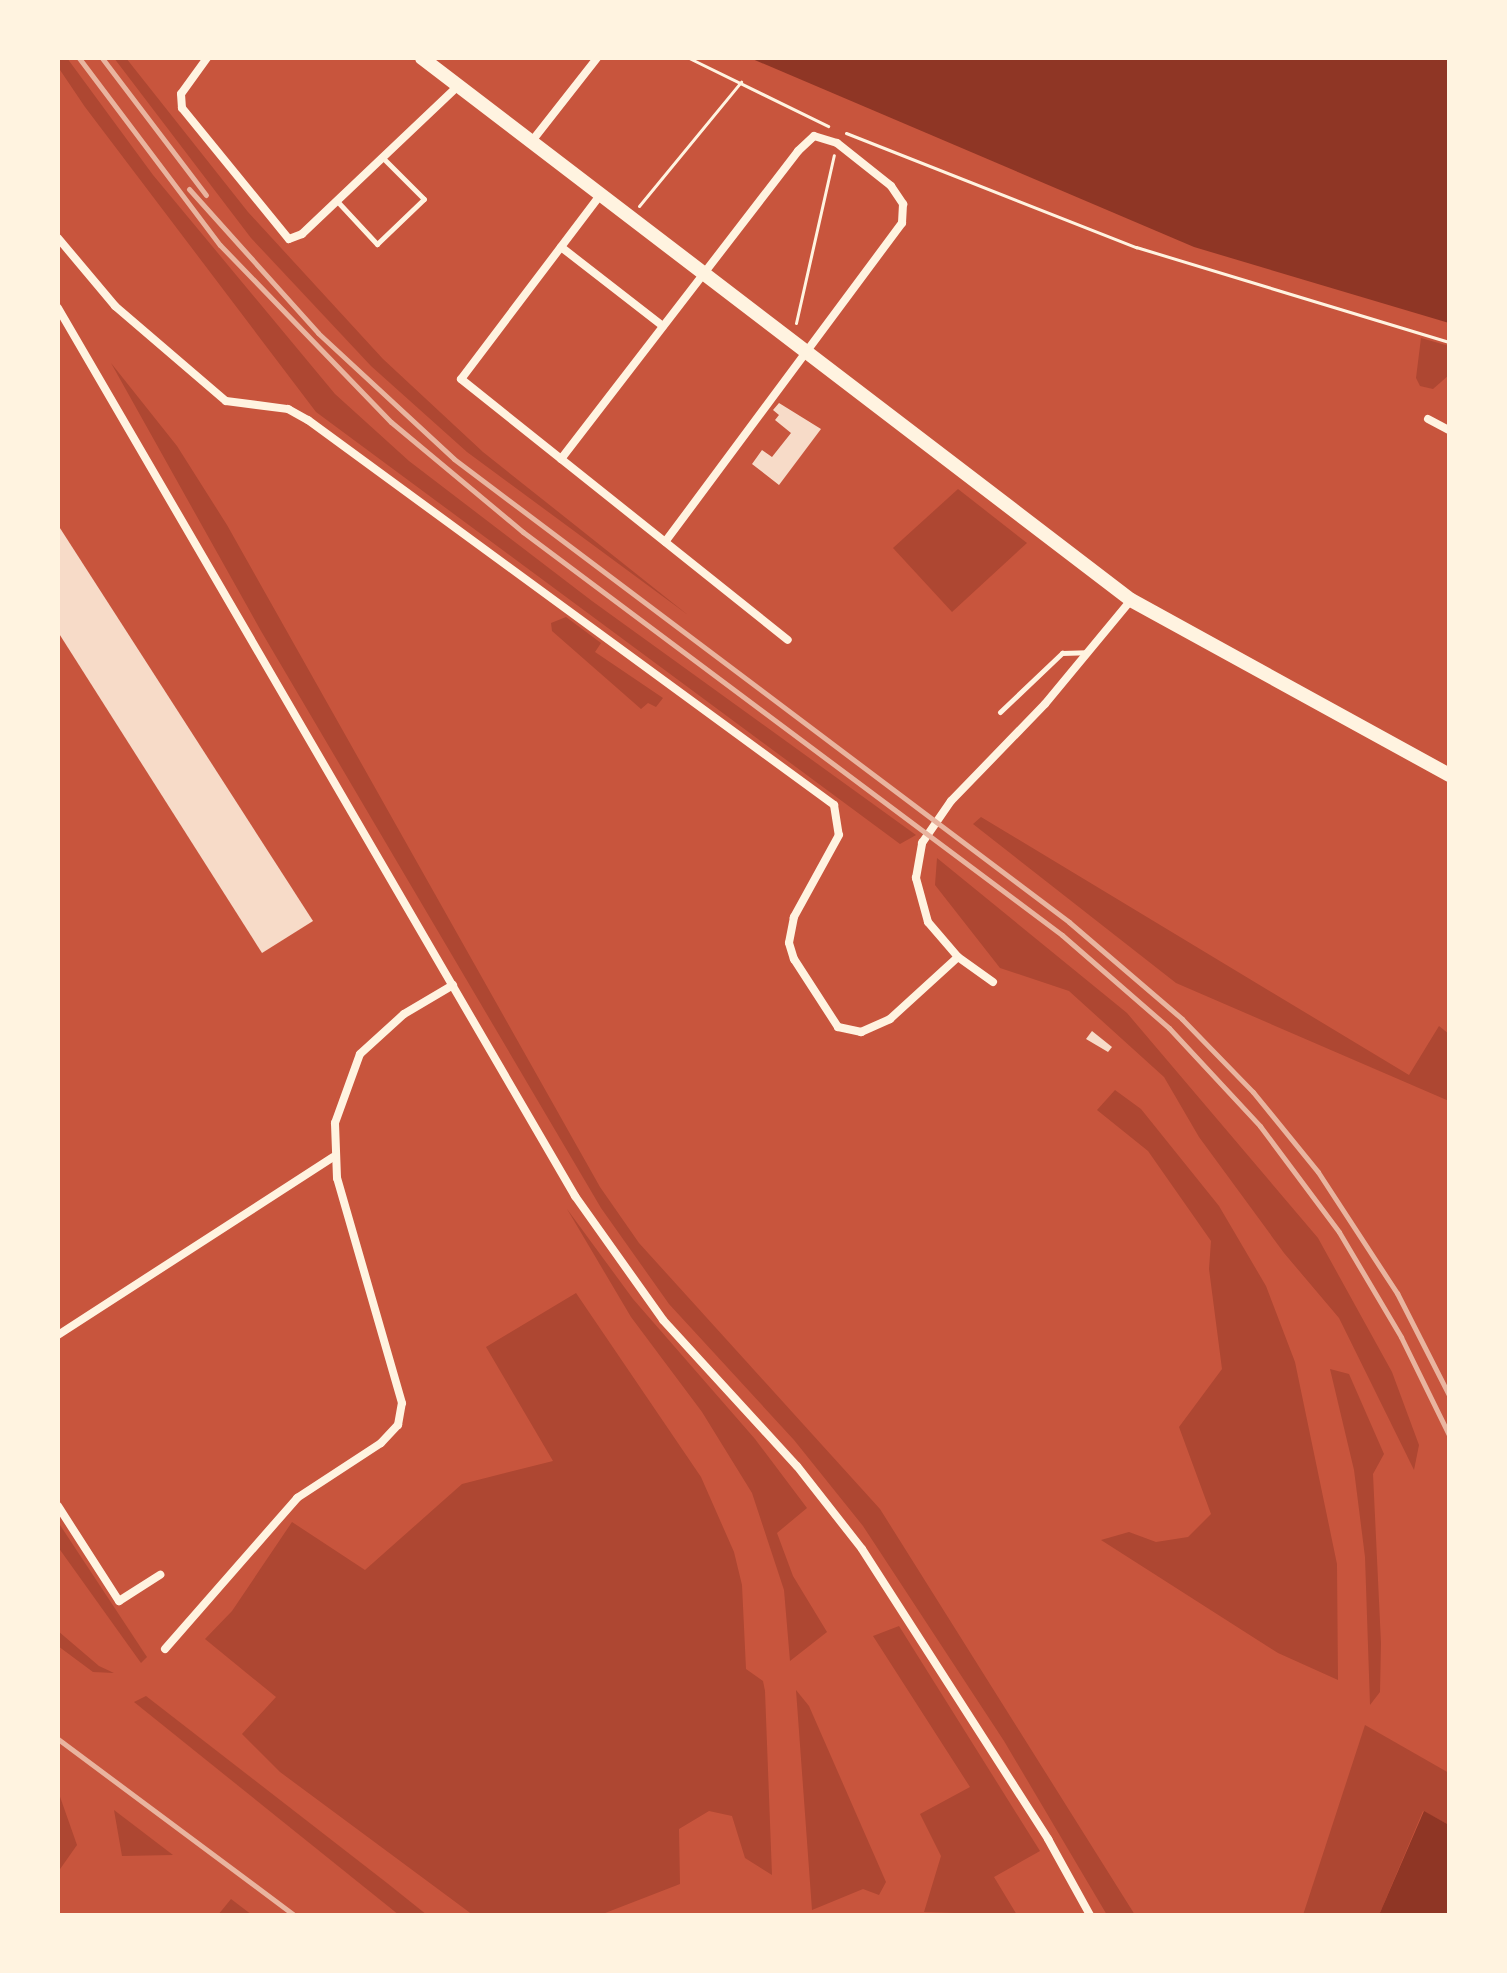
<!DOCTYPE html>
<style>
body{margin:0}
#map{position:relative;width:1507px;height:1973px;overflow:hidden;background:#c8553d;font-family:"Noto Sans",sans-serif}
div>[style]{position:absolute}
.green>*{inset:0;background:#ae4732}
.water>*{inset:0;background:#8f3625}
.building>*{inset:0;background:#f7dbc8}
.path>*{height:3px;margin:-1.5px;padding:0 1.5px;transform-origin:1.5px;border-radius:1.5px;background:#fff3e0}
.service>*{height:5px;margin:-2.5px;padding:0 2.5px;transform-origin:2.5px;border-radius:2.5px;background:#fff3e0}
.minor>*{height:8px;margin:-4px;padding:0 4px;transform-origin:4px;border-radius:4px;background:#fff3e0}
.secondary>*{height:14px;margin:-7px;padding:0 7px;transform-origin:7px;border-radius:7px;background:#fff3e0}
.rail>*{height:5px;margin:-2.5px;padding:0 2.5px;transform-origin:2.5px;border-radius:2.5px;background:#e9b49f}
span{translate:-50% -50%;white-space:nowrap;text-align:center;line-height:1.15;-webkit-text-stroke:8px #fff3e0;paint-order:stroke}
.frame{position:absolute;inset:0;border:60px solid #fff3e0;pointer-events:none}
</style>
<div id="map">
<div class="green">
<div style="clip-path:polygon(58px 58px,67px 58px,153px 175px,335px 394px,409px 461px,592px 601px,916px 835px,900px 844px,316px 412px,85px 107px,58px 67px)"></div>
<div style="clip-path:polygon(114px 58px,126px 58px,248px 212px,383px 359px,483px 452px,688px 615px,467px 452px,371px 366px,251px 238px)"></div>
<div style="clip-path:polygon(1421px 338px,1449px 346px,1449px 375px,1433px 389px,1420px 386px,1416px 378px)"></div>
<div style="clip-path:polygon(111px 363px,177px 446px,227px 525px,600px 1187px,639px 1243px,880px 1509px,1135px 1915px,1107px 1915px,1004px 1741px,863px 1526px,794px 1440px,669px 1304px,601px 1208px,261px 631px)"></div>
<div style="clip-path:polygon(958px 489px,1027px 543px,952px 612px,893px 548px)"></div>
<div style="clip-path:polygon(566px 617px,601px 643px,595px 652px,663px 698px,656px 707px,648px 703px,641px 709px,552px 631px,551px 623px)"></div>
<div style="clip-path:polygon(981px 817px,1409px 1075px,1439px 1026px,1449px 1034px,1449px 1101px,1176px 983px,973px 824px)"></div>
<div style="clip-path:polygon(937px 858px,1127px 1013px,1318px 1238px,1392px 1372px,1419px 1445px,1414px 1470px,1339px 1318px,1284px 1253px,1199px 1137px,1164px 1077px,1069px 991px,1000px 968px,935px 885px)"></div>
<div style="clip-path:polygon(1115px 1090px,1141px 1109px,1219px 1206px,1266px 1286px,1295px 1362px,1337px 1564px,1338px 1680px,1278px 1653px,1101px 1540px,1129px 1532px,1156px 1542px,1188px 1537px,1211px 1514px,1179px 1427px,1222px 1369px,1209px 1269px,1211px 1241px,1148px 1151px,1097px 1110px)"></div>
<div style="clip-path:polygon(567px 1209px,633px 1299px,755px 1439px,807px 1508px,777px 1533px,793px 1576px,827px 1632px,790px 1661px,784px 1590px,752px 1493px,702px 1412px,631px 1317px)"></div>
<div style="clip-path:polygon(576px 1293px,701px 1477px,734px 1552px,742px 1585px,746px 1669px,763px 1681px,765px 1691px,772px 1875px,745px 1858px,732px 1816px,709px 1811px,679px 1829px,680px 1884px,600px 1915px,473px 1915px,280px 1772px,242px 1734px,276px 1697px,205px 1639px,232px 1611px,292px 1522px,365px 1570px,462px 1484px,553px 1461px,486px 1347px)"></div>
<div style="clip-path:polygon(1330px 1369px,1349px 1374px,1384px 1454px,1373px 1474px,1381px 1643px,1380px 1692px,1370px 1705px,1365px 1557px,1354px 1470px)"></div>
<div style="clip-path:polygon(58px 1522px,147px 1657px,141px 1663px,58px 1547px)"></div>
<div style="clip-path:polygon(899px 1626px,1040px 1851px,994px 1877px,1017px 1915px,924px 1912px,941px 1856px,920px 1814px,970px 1787px,873px 1636px)"></div>
<div style="clip-path:polygon(58px 1631px,99px 1666px,114px 1673px,93px 1672px,58px 1646px)"></div>
<div style="clip-path:polygon(796px 1690px,809px 1706px,886px 1882px,879px 1895px,863px 1889px,812px 1910px)"></div>
<div style="clip-path:polygon(146px 1696px,387px 1883px,427px 1915px,399px 1915px,134px 1702px)"></div>
<div style="clip-path:polygon(1365px 1725px,1449px 1773px,1449px 1825px,1423px 1811px,1379px 1915px,1303px 1915px)"></div>
<div style="clip-path:polygon(58px 1791px,77px 1845px,58px 1872px)"></div>
<div style="clip-path:polygon(114px 1810px,173px 1855px,122px 1856px)"></div>
<div style="clip-path:polygon(231px 1899px,252px 1915px,218px 1915px)"></div>
</div>
<div class="water">
<div style="clip-path:polygon(750px 58px,1449px 58px,1449px 323px,1194px 247px)"></div>
<div style="clip-path:polygon(1424px 1811px,1449px 1825px,1449px 1915px,1379px 1915px)"></div>
</div>
<div class="building">
<div style="clip-path:polygon(779px 403px,821px 429px,779px 485px,752px 464px,762px 450px,772px 457px,791px 433px,775px 420px,779px 415px,773px 410px)"></div>
<div style="clip-path:polygon(58px 525px,313px 921px,262px 953px,58px 632px)"></div>
<div style="clip-path:polygon(1092px 1031px,1112px 1047px,1108px 1052px,1086px 1039px)"></div>
</div>
<div class="path">
<div style="left:689px;top:58px;width:155px;rotate:26.1deg"></div>
<div style="left:846px;top:133px;width:312px;rotate:21.5deg"></div>
<div style="left:1136px;top:247px;width:327px;rotate:16.9deg"></div>
<div style="left:639px;top:206px;width:161px;rotate:-50.6deg"></div>
<div style="left:796px;top:323px;width:172px;rotate:-77.3deg"></div>
</div>
<div class="service">
<div style="left:337px;top:201px;width:59px;rotate:47.1deg"></div>
<div style="left:377px;top:244px;width:65px;rotate:-43.8deg"></div>
<div style="left:424px;top:199px;width:58px;rotate:-135deg"></div>
<div style="left:1000px;top:712px;width:86px;rotate:-43.6deg"></div>
<div style="left:1062px;top:653px;width:24px;rotate:-2deg"></div>
</div>
<div class="minor">
<div style="left:207px;top:58px;width:44px;rotate:125.8deg"></div>
<div style="left:181px;top:94px;width:14px;rotate:86deg"></div>
<div style="left:182px;top:108px;width:169px;rotate:50.8deg"></div>
<div style="left:289px;top:239px;width:14px;rotate:-21deg"></div>
<div style="left:302px;top:234px;width:215px;rotate:-43.5deg"></div>
<div style="left:532px;top:141px;width:105px;rotate:-51.9deg"></div>
<div style="left:601px;top:194px;width:232px;rotate:127.1deg"></div>
<div style="left:461px;top:379px;width:418px;rotate:38.6deg"></div>
<div style="left:58px;top:238px;width:89px;rotate:50deg"></div>
<div style="left:115px;top:306px;width:146px;rotate:40.6deg"></div>
<div style="left:226px;top:401px;width:63px;rotate:7.4deg"></div>
<div style="left:288px;top:409px;width:23px;rotate:29deg"></div>
<div style="left:308px;top:420px;width:652px;rotate:36.2deg"></div>
<div style="left:834px;top:805px;width:30px;rotate:81deg"></div>
<div style="left:839px;top:835px;width:94px;rotate:118.8deg"></div>
<div style="left:794px;top:917px;width:26px;rotate:101deg"></div>
<div style="left:789px;top:943px;width:17px;rotate:73deg"></div>
<div style="left:794px;top:959px;width:81px;rotate:57.1deg"></div>
<div style="left:838px;top:1027px;width:24px;rotate:12deg"></div>
<div style="left:861px;top:1032px;width:32px;rotate:-24deg"></div>
<div style="left:890px;top:1019px;width:92px;rotate:-42.4deg"></div>
<div style="left:561px;top:247px;width:129px;rotate:37.8deg"></div>
<div style="left:58px;top:308px;width:1028px;rotate:59.79deg"></div>
<div style="left:575px;top:1196px;width:152px;rotate:54.6deg"></div>
<div style="left:663px;top:1320px;width:198px;rotate:47.5deg"></div>
<div style="left:797px;top:1466px;width:105px;rotate:51.9deg"></div>
<div style="left:862px;top:1549px;width:345px;rotate:57.3deg"></div>
<div style="left:1048px;top:1839px;width:87px;rotate:61.1deg"></div>
<div style="left:1428px;top:419px;width:24px;rotate:28deg"></div>
<div style="left:561px;top:459px;width:389px;rotate:-52.4deg"></div>
<div style="left:798px;top:151px;width:22px;rotate:-43deg"></div>
<div style="left:814px;top:136px;width:24px;rotate:17deg"></div>
<div style="left:837px;top:143px;width:69px;rotate:38.5deg"></div>
<div style="left:891px;top:186px;width:22px;rotate:56deg"></div>
<div style="left:903px;top:204px;width:19px;rotate:93deg"></div>
<div style="left:902px;top:223px;width:397px;rotate:126.6deg"></div>
<div style="left:993px;top:982px;width:43px;rotate:-144.5deg"></div>
<div style="left:958px;top:957px;width:46px;rotate:-130.6deg"></div>
<div style="left:928px;top:922px;width:46px;rotate:-105.3deg"></div>
<div style="left:916px;top:878px;width:36px;rotate:-80deg"></div>
<div style="left:922px;top:843px;width:51px;rotate:-55.4deg"></div>
<div style="left:951px;top:801px;width:135px;rotate:-45.9deg"></div>
<div style="left:1045px;top:704px;width:135px;rotate:-50.4deg"></div>
<div style="left:58px;top:1335px;width:328px;rotate:-32.9deg"></div>
<div style="left:58px;top:1506px;width:113px;rotate:57.3deg"></div>
<div style="left:119px;top:1601px;width:49px;rotate:-32.4deg"></div>
<div style="left:165px;top:1649px;width:201px;rotate:-48.8deg"></div>
<div style="left:297px;top:1498px;width:100px;rotate:-33.2deg"></div>
<div style="left:381px;top:1443px;width:25px;rotate:-47deg"></div>
<div style="left:398px;top:1425px;width:22px;rotate:-80deg"></div>
<div style="left:402px;top:1403px;width:234px;rotate:-106.1deg"></div>
<div style="left:337px;top:1178px;width:55px;rotate:-92.1deg"></div>
<div style="left:335px;top:1123px;width:73px;rotate:-70.1deg"></div>
<div style="left:360px;top:1054px;width:59px;rotate:-42.3deg"></div>
<div style="left:404px;top:1014px;width:57px;rotate:-30.6deg"></div>
</div>
<div class="secondary">
<div style="left:422px;top:58px;width:892px;rotate:37.4deg"></div>
<div style="left:1131px;top:600px;width:363px;rotate:28.8deg"></div>
</div>
<div class="rail">
<div style="left:79px;top:58px;width:234px;rotate:53deg"></div>
<div style="left:220px;top:245px;width:246px;rotate:46deg"></div>
<div style="left:391px;top:422px;width:172px;rotate:39.8deg"></div>
<div style="left:523px;top:532px;width:673px;rotate:36.78deg"></div>
<div style="left:1062px;top:935px;width:142px;rotate:41deg"></div>
<div style="left:1169px;top:1028px;width:134px;rotate:47.1deg"></div>
<div style="left:1260px;top:1126px;width:132px;rotate:53.3deg"></div>
<div style="left:1339px;top:1232px;width:122px;rotate:59.4deg"></div>
<div style="left:1401px;top:1337px;width:109px;rotate:63.9deg"></div>
<div style="left:102px;top:58px;width:172px;rotate:52.8deg"></div>
<div style="left:189px;top:189px;width:193px;rotate:48.1deg"></div>
<div style="left:318px;top:333px;width:185px;rotate:42.8deg"></div>
<div style="left:454px;top:459px;width:770px;rotate:36.97deg"></div>
<div style="left:1069px;top:922px;width:149px;rotate:40.6deg"></div>
<div style="left:1182px;top:1019px;width:102px;rotate:45.8deg"></div>
<div style="left:1253px;top:1092px;width:103px;rotate:50.9deg"></div>
<div style="left:1318px;top:1172px;width:145px;rotate:56.9deg"></div>
<div style="left:1397px;top:1293px;width:114px;rotate:63deg"></div>
<div style="left:58px;top:1739px;width:294px;rotate:36.7deg"></div>
</div>
<div class="frame"></div>
</div>
